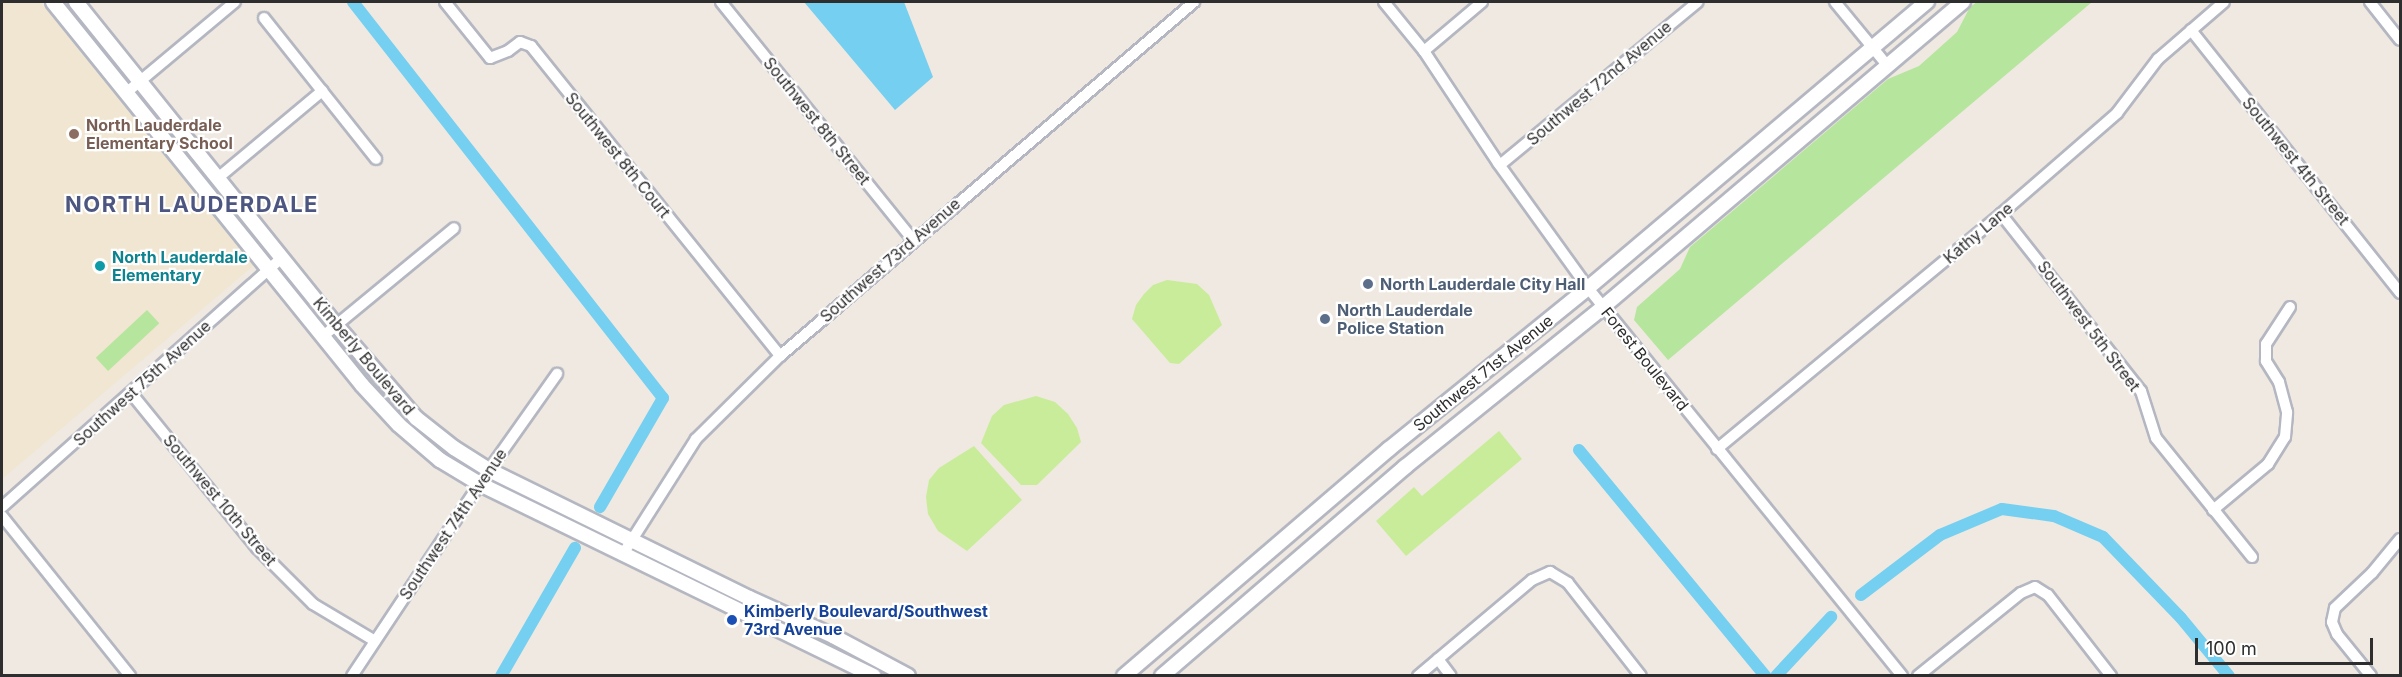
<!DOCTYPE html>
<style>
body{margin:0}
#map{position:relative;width:2402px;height:677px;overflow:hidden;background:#efe9e1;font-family:Inter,sans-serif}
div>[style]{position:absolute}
.education>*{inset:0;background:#f0e6d1}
.green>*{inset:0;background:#b6e59e;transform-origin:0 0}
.pitch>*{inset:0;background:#c9ec9a}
.water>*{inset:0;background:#75cff0}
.canal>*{height:12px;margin:-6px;padding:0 6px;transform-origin:6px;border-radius:6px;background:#75cff0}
.roads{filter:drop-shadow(2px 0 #b4b7c1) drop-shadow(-2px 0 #b4b7c1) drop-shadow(0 2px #b4b7c1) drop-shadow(0 -2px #b4b7c1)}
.street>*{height:10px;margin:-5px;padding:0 5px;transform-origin:5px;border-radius:5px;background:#fff}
.secondary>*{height:14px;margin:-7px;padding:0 7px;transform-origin:7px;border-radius:7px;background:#fff}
.dots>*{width:16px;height:16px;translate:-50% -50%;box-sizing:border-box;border:3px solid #fff;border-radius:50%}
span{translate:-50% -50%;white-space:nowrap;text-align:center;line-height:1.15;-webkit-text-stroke:4.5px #fff;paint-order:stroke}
.street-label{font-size:16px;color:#2e2e2e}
.education-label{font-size:16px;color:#785e54;font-weight:700}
.left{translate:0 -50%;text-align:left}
.culture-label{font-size:16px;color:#0d838f;font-weight:700}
.service-label{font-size:16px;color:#4e5e75;font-weight:700}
.transit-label{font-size:16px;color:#164399;font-weight:700}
.district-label{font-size:22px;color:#4d5680;font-weight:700;letter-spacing:1.5px}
.frame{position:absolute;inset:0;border:3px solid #2e2e2e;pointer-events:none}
.scale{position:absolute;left:2195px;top:638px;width:178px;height:27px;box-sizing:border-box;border:3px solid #2e2e2e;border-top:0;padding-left:8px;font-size:18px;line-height:21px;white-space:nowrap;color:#2e2e2e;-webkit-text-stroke:4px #fff;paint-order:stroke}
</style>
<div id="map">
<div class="education">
<div style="clip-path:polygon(2px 2px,40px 2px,253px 266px,2px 479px)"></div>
</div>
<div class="green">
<div style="clip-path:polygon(1977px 2px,2092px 2px,1668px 360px,1634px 320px,1637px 307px,1680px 269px,1690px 247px,1888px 79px,1919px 66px,1957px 32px,1970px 7px)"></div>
<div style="left:147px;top:310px;width:18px;height:70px;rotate:47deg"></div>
</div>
<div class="pitch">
<div style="clip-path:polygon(1167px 280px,1197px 284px,1209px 295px,1222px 325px,1179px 364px,1170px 363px,1132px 319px,1136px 305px,1144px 294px,1153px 285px)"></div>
<div style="clip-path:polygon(1036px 396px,1055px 402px,1068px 414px,1077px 428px,1081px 442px,1037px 485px,1021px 485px,981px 443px,992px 416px,1004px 405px)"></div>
<div style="clip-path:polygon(1499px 431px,1522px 459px,1406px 556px,1376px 521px,1414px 487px,1422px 496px)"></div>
<div style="clip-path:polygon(974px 446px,1022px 500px,967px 551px,938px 531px,928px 514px,926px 497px,929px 480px,939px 468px)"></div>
</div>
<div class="water">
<div style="clip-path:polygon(804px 2px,904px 2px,933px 77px,895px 110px)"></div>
</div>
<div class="canal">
<div style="left:353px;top:2px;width:503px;rotate:51.95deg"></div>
<div style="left:663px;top:398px;width:126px;rotate:120deg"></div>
<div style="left:1579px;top:450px;width:293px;rotate:50.5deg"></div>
<div style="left:1861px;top:595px;width:99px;rotate:-37.2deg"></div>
<div style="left:1940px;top:535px;width:67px;rotate:-22.8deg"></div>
<div style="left:2002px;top:509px;width:52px;rotate:7.7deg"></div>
<div style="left:2054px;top:516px;width:53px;rotate:23.2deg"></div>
<div style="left:2103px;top:537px;width:112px;rotate:46.1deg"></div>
<div style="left:2181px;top:618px;width:75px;rotate:50.4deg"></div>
<div style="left:501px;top:676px;width:148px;rotate:-60deg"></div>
<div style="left:1776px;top:676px;width:81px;rotate:-47deg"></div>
</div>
<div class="roads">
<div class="street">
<div style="left:445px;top:2px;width:72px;rotate:51.2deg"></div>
<div style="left:490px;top:58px;width:19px;rotate:-21deg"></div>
<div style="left:508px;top:51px;width:15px;rotate:-37deg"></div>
<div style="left:520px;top:42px;width:12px;rotate:20deg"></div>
<div style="left:531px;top:46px;width:398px;rotate:51.2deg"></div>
<div style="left:721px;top:2px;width:306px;rotate:51.1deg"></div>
<div style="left:1384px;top:2px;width:63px;rotate:50.8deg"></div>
<div style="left:1424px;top:51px;width:134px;rotate:56.5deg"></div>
<div style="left:1498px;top:163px;width:154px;rotate:54.2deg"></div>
<div style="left:1588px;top:288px;width:499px;rotate:51deg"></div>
<div style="left:1835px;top:2px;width:82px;rotate:50.5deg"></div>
<div style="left:2370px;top:2px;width:48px;rotate:51.7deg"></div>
<div style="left:264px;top:18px;width:180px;rotate:51.5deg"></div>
<div style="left:2191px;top:30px;width:336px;rotate:51.5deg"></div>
<div style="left:1424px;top:51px;width:76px;rotate:-40.2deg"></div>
<div style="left:126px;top:93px;width:142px;rotate:-39.9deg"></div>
<div style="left:1500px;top:165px;width:256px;rotate:-39.5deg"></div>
<div style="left:218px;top:178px;width:136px;rotate:-39.9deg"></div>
<div style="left:2001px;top:214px;width:226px;rotate:51.7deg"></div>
<div style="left:2141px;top:391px;width:49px;rotate:72.3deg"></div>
<div style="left:2156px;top:438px;width:153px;rotate:51.1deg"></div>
<div style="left:322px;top:337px;width:171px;rotate:-39.5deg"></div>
<div style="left:131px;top:393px;width:200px;rotate:50.9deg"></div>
<div style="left:257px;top:548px;width:79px;rotate:45deg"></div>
<div style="left:313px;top:604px;width:72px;rotate:30.8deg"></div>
<div style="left:1717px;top:449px;width:369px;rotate:-39.6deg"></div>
<div style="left:2001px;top:214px;width:154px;rotate:-41deg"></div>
<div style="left:2117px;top:113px;width:68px;rotate:-52.8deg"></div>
<div style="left:2158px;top:59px;width:87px;rotate:-40.8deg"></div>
<div style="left:2px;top:507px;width:374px;rotate:-41.7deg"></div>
<div style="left:2213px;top:510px;width:72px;rotate:-39.9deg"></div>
<div style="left:2268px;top:464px;width:32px;rotate:-58deg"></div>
<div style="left:2285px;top:437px;width:25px;rotate:-85deg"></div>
<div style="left:2287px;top:412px;width:31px;rotate:-105deg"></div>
<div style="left:2279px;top:382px;width:25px;rotate:-122deg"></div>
<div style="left:2266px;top:361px;width:17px;rotate:-90deg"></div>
<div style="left:2266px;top:344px;width:44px;rotate:-57deg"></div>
<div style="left:2px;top:516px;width:205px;rotate:51.3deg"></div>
<div style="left:623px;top:554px;width:136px;rotate:-57.6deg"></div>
<div style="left:696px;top:439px;width:118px;rotate:-44.7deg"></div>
<div style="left:780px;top:356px;width:545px;rotate:-40.53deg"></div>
<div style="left:1438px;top:659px;width:21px;rotate:53deg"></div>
<div style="left:352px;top:676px;width:247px;rotate:-56.4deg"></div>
<div style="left:489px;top:470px;width:118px;rotate:-54.7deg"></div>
<div style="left:1418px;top:676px;width:149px;rotate:-40.1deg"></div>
<div style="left:1532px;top:580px;width:20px;rotate:-24deg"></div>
<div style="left:1550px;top:572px;width:21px;rotate:31deg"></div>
<div style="left:1568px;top:583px;width:118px;rotate:51.9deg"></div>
<div style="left:1918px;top:676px;width:132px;rotate:-38.9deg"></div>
<div style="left:2021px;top:593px;width:15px;rotate:-23deg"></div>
<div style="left:2035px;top:587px;width:15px;rotate:32deg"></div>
<div style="left:2048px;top:595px;width:103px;rotate:52.1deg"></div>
<div style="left:2371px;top:676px;width:54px;rotate:-129deg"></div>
<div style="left:2337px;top:634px;width:13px;rotate:-113deg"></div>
<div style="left:2332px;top:622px;width:14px;rotate:-78deg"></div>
<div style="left:2335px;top:608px;width:51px;rotate:-43.4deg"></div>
<div style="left:2372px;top:573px;width:44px;rotate:-50.5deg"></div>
</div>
<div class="secondary">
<div style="left:53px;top:2px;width:492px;rotate:51.1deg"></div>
<div style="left:362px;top:385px;width:54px;rotate:47.2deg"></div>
<div style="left:399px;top:425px;width:54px;rotate:40.5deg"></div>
<div style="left:440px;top:460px;width:47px;rotate:31deg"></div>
<div style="left:480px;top:484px;width:438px;rotate:26deg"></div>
<div style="left:76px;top:2px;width:415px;rotate:51.2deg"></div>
<div style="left:336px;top:325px;width:123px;rotate:49.3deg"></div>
<div style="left:416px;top:418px;width:48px;rotate:38.3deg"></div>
<div style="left:454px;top:448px;width:41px;rotate:32.2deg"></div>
<div style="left:489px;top:470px;width:290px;rotate:26.2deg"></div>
<div style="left:749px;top:598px;width:92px;rotate:24.3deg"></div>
<div style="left:833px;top:636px;width:85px;rotate:28.1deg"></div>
<div style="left:1124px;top:676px;width:349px;rotate:-40.6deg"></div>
<div style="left:1389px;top:449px;width:256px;rotate:-39deg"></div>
<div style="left:1588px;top:288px;width:444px;rotate:-40.2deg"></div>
<div style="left:1162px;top:676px;width:321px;rotate:-40.7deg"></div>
<div style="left:1405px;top:467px;width:255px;rotate:-38.9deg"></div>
<div style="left:1603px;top:307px;width:472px;rotate:-40.3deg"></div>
</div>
</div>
<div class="dots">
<div style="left:74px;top:134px;background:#8d6e63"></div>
<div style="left:100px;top:266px;background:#0f9aa8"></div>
<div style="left:1368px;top:284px;background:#5c6f8a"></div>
<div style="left:1325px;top:319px;background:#5c6f8a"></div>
<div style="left:732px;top:620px;background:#1a4fb4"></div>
</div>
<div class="street-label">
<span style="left:1599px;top:83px;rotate:-40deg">Southwest 72nd Avenue</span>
<span style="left:817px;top:121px;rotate:51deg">Southwest 8th Street</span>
<span style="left:618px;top:155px;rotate:51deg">Southwest 8th Court</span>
<span style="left:2296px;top:161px;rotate:51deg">Southwest 4th Street</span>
<span style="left:1978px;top:233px;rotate:-40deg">Kathy Lane</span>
<span style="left:890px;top:260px;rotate:-41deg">Southwest 73rd Avenue</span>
<span style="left:2089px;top:326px;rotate:53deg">Southwest 5th Street</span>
<span style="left:364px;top:356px;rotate:50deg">Kimberly Boulevard</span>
<span style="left:1645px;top:359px;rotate:51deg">Forest Boulevard</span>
<span style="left:1483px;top:373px;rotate:-39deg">Southwest 71st Avenue</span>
<span style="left:142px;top:383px;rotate:-42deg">Southwest 75th Avenue</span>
<span style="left:220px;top:500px;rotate:50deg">Southwest 10th Street</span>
<span style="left:453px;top:524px;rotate:-56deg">Southwest 74th Avenue</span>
</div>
<div class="education-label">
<span class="left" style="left:86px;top:134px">North Lauderdale<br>Elementary School</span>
</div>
<div class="culture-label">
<span class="left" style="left:112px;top:266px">North Lauderdale<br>Elementary</span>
</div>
<div class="service-label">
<span class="left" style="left:1380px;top:284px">North Lauderdale City Hall</span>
<span class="left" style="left:1337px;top:319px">North Lauderdale<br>Police Station</span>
</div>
<div class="transit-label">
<span class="left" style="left:744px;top:620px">Kimberly Boulevard/Southwest<br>73rd Avenue</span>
</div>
<div class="district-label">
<span style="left:192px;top:205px">NORTH LAUDERDALE</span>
</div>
<div class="frame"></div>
<div class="scale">100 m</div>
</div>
